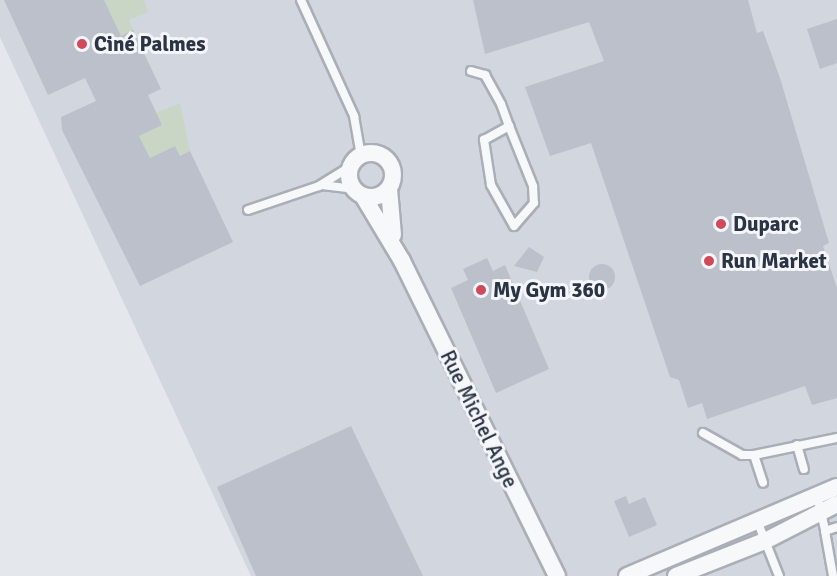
<!DOCTYPE html>
<meta charset="utf-8">
<style>
body{margin:0}
#map{position:relative;width:837px;height:576px;overflow:hidden;background:#e4e7ec;font-family:Signika,sans-serif}
div>[style]{position:absolute}
.built>*{inset:0;background:#d2d6de}
.green>*{inset:0;background:#c9d6c5}
.building>*{inset:0;background:#bbc0ca}
.round{border-radius:50%}
.roads{filter:drop-shadow(2px 0 #a9aeb7) drop-shadow(-2px 0 #a9aeb7) drop-shadow(0 2px #a9aeb7) drop-shadow(0 -2px #a9aeb7)}
.lane>*{height:8px;margin:-4px;padding:0 4px;transform-origin:4px;border-radius:4px;background:#f7f8fa}
.street>*{height:16px;margin:-8px;padding:0 8px;transform-origin:8px;border-radius:8px;background:#f7f8fa}
.street>.ring{margin:-8px;padding:0;box-sizing:content-box;background:none;border:16px solid #f7f8fa;border-radius:50%}
.dots>*{width:16px;height:16px;translate:-50% -50%;box-sizing:border-box;border:3px solid #f4f6f9;border-radius:50%}
span{translate:-50% -50%;white-space:nowrap;text-align:center;line-height:1.15;-webkit-text-stroke:6px #f4f6f9;paint-order:stroke}
.poi-label{font-size:21px;color:#2b3445;font-weight:700}
.left{translate:0 -50%;text-align:left}
.street-label{font-size:21px;color:#2b3445}
</style>
<div id="map">
<div class="built">
<div style="clip-path:polygon(0 0,837px 0,837px 576px,251px 576px,0 37px)"></div>
</div>
<div class="green">
<div style="clip-path:polygon(104px 0,144px 0,148px 12px,129px 20px,133px 30px,121px 36px)"></div>
<div style="clip-path:polygon(180px 103px,190px 151px,180px 156px,175px 146px,150px 158px,139px 136px,162px 125px,156px 113px)"></div>
</div>
<div class="building">
<div style="clip-path:polygon(4px 0,104px 0,121px 36px,133px 30px,161px 89px,148px 95px,162px 125px,139px 136px,150px 158px,175px 146px,180px 156px,190px 151px,233px 242px,140px 286px,62px 130px,61px 117px,96px 101px,85px 78px,48px 95px)"></div>
<div style="clip-path:polygon(473px 0,748px 0,757px 33px,763px 31px,780px 78px,829px 243px,823px 246px,837px 288px,837px 398px,812px 405px,805px 386px,707px 419px,702px 403px,688px 408px,679px 380px,670px 377px,591px 143px,550px 156px,525px 87px,604px 61px,589px 22px,485px 54px)"></div>
<div style="clip-path:polygon(837px 19px,837px 63px,820px 69px,807px 29px)"></div>
<div style="clip-path:polygon(529px 247px,544px 257px,537px 272px,514px 266px)"></div>
<div style="clip-path:polygon(487px 258px,493px 271px,505px 265px,549px 369px,496px 393px,451px 288px,468px 280px,463px 269px)"></div>
<div class="round" style="left:589px;top:264px;width:26px;height:26px"></div>
<div style="clip-path:polygon(351px 426px,423px 576px,256px 576px,217px 487px)"></div>
<div style="clip-path:polygon(626px 496px,629px 504px,645px 497px,657px 525px,629px 537px,614px 501px)"></div>
</div>
<div class="roads">
<div class="lane">
<div style="left:301px;top:0;width:128px;rotate:65.4deg"></div>
<div style="left:354px;top:116px;width:41px;rotate:80.1deg"></div>
<div style="left:471px;top:71px;width:15px;rotate:16deg"></div>
<div style="left:485px;top:75px;width:33px;rotate:61deg"></div>
<div style="left:501px;top:104px;width:23px;rotate:70deg"></div>
<div style="left:509px;top:126px;width:65px;rotate:68.2deg"></div>
<div style="left:533px;top:186px;width:17px;rotate:87deg"></div>
<div style="left:534px;top:203px;width:30px;rotate:131deg"></div>
<div style="left:514px;top:226px;width:47px;rotate:-119.3deg"></div>
<div style="left:491px;top:185px;width:46px;rotate:-98.8deg"></div>
<div style="left:484px;top:140px;width:29px;rotate:-29deg"></div>
<div style="left:322px;top:185px;width:32px;rotate:7deg"></div>
<div style="left:248px;top:210px;width:75px;rotate:-18.7deg"></div>
<div style="left:319px;top:186px;width:39px;rotate:-32deg"></div>
<div style="left:703px;top:433px;width:45px;rotate:29.4deg"></div>
<div style="left:742px;top:455px;width:12px"></div>
<div style="left:754px;top:455px;width:85px;rotate:-11.6deg"></div>
<div style="left:797px;top:445px;width:25px;rotate:74deg"></div>
<div style="left:754px;top:455px;width:29px;rotate:72deg"></div>
<div style="left:817px;top:495px;width:37px;rotate:77deg"></div>
<div style="left:825px;top:531px;width:13px;rotate:-18deg"></div>
<div style="left:758px;top:523px;width:57px;rotate:68.4deg"></div>
<div style="left:825px;top:531px;width:46px;rotate:79.9deg"></div>
</div>
<div class="street">
<div class="ring" style="left:349px;top:153px;width:28px;height:28px"></div>
<div style="left:389px;top:189px;width:46px;rotate:85deg"></div>
<div style="left:363px;top:196px;width:76px;rotate:59deg"></div>
<div style="left:402px;top:261px;width:351px;rotate:63.8deg"></div>
<div style="left:627px;top:576px;width:228px;rotate:-23deg"></div>
<div style="left:676px;top:576px;width:96px;rotate:-21.5deg"></div>
<div style="left:765px;top:541px;width:81px;rotate:-27.2deg"></div>
</div>
</div>
<div class="dots">
<div style="left:82px;top:44px;background:#d1495b"></div>
<div style="left:721px;top:224px;background:#d1495b"></div>
<div style="left:709px;top:261px;background:#d1495b"></div>
<div style="left:481px;top:290px;background:#d1495b"></div>
</div>
<div class="poi-label">
<span class="left" style="left:94px;top:44px">Ciné Palmes</span>
<span class="left" style="left:733px;top:224px">Duparc</span>
<span class="left" style="left:721px;top:261px">Run Market</span>
<span class="left" style="left:493px;top:290px">My Gym 360</span>
</div>
<div class="street-label">
<span style="left:479px;top:419px;rotate:64deg">Rue Michel Ange</span>
</div>
</div>
